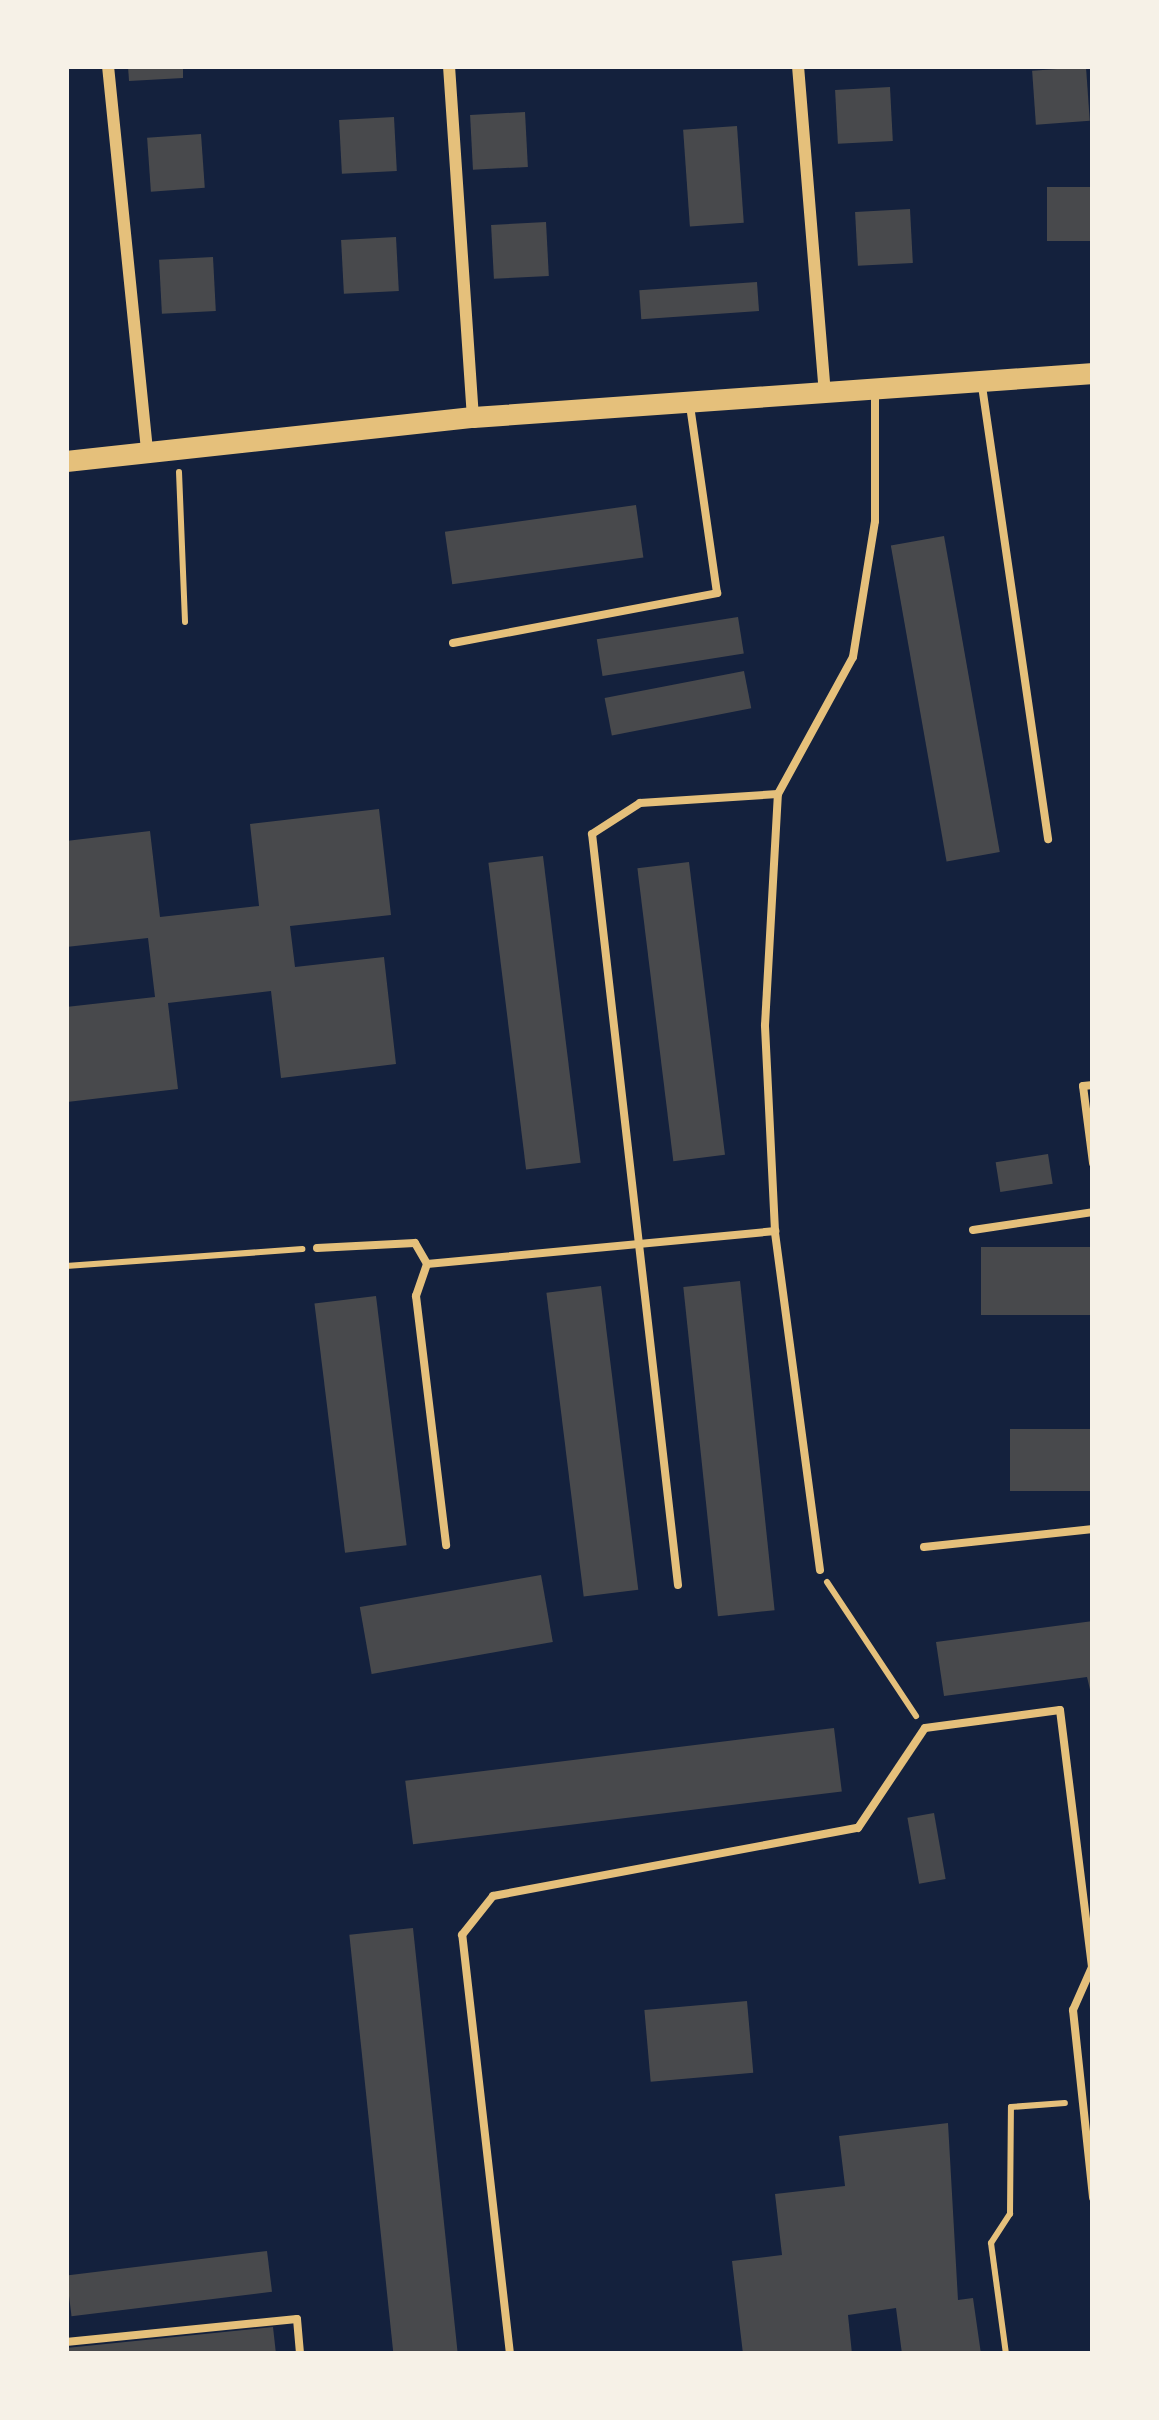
<!DOCTYPE html>
<style>
body{margin:0}
#map{position:relative;width:1159px;height:2420px;overflow:hidden;background:#14213d;font-family:"IBM Plex Serif",serif}
div>[style]{position:absolute}
.building>*{inset:0;background:#48494c;transform-origin:0 0}
.path>*{height:6px;margin:-3px;padding:0 3px;transform-origin:3px;border-radius:3px;background:#e5c07b}
.service>*{height:8px;margin:-4px;padding:0 4px;transform-origin:4px;border-radius:4px;background:#e5c07b}
.minor>*{height:12px;margin:-6px;padding:0 6px;transform-origin:6px;border-radius:6px;background:#e5c07b}
.tertiary>*{height:21px;margin:-10.5px;padding:0 10.5px;transform-origin:10.5px;border-radius:10.5px;background:#e5c07b}
span{translate:-50% -50%;white-space:nowrap;text-align:center;line-height:1.15;-webkit-text-stroke:10px #f6f1e7;paint-order:stroke}
.frame{position:absolute;inset:0;border:69px solid #f6f1e7;pointer-events:none}
</style>
<div id="map">
<div class="building">
<div style="clip-path:polygon(128px 66px,183px 66px,183px 78px,129px 81px)"></div>
<div style="left:1086px;top:67px;width:54px;height:54px;rotate:86deg"></div>
<div style="left:890px;top:87px;width:54px;height:55px;rotate:87deg"></div>
<div style="left:525px;top:112px;width:55px;height:55px;rotate:87deg"></div>
<div style="left:394px;top:117px;width:54px;height:55px;rotate:87deg"></div>
<div style="left:737px;top:126px;width:97px;height:54px;rotate:86deg"></div>
<div style="left:201px;top:134px;width:54px;height:54px;rotate:86deg"></div>
<div style="left:1093px;top:187px;width:54px;height:46px;rotate:90deg"></div>
<div style="left:910px;top:209px;width:54px;height:55px;rotate:87deg"></div>
<div style="left:546px;top:222px;width:54px;height:55px;rotate:87deg"></div>
<div style="left:396px;top:237px;width:54px;height:55px;rotate:87deg"></div>
<div style="left:213px;top:257px;width:54px;height:54px;rotate:87deg"></div>
<div style="left:757px;top:282px;width:29px;height:118px;rotate:86deg"></div>
<div style="left:636px;top:505px;width:53px;height:193px;rotate:82deg"></div>
<div style="left:944px;top:536px;width:321px;height:54px;rotate:80deg"></div>
<div style="left:738px;top:617px;width:37px;height:143px;rotate:81deg"></div>
<div style="left:744px;top:671px;width:38px;height:142px;rotate:79deg"></div>
<div style="clip-path:polygon(379px 809px,391px 915px,290px 926px,295px 967px,384px 957px,396px 1064px,281px 1078px,271px 991px,168px 1003px,178px 1089px,67px 1102px,66px 1007px,155px 997px,148px 938px,66px 947px,66px 841px,150px 831px,160px 917px,259px 906px,250px 824px)"></div>
<div style="left:543px;top:856px;width:309px;height:55px;rotate:83deg"></div>
<div style="left:689px;top:862px;width:295px;height:52px;rotate:83deg"></div>
<div style="left:1048px;top:1154px;width:30px;height:53px;rotate:81deg"></div>
<div style="left:1093px;top:1247px;width:68px;height:112px;rotate:90deg"></div>
<div style="left:740px;top:1281px;width:331px;height:57px;rotate:84deg"></div>
<div style="left:601px;top:1286px;width:306px;height:55px;rotate:83deg"></div>
<div style="left:376px;top:1296px;width:251px;height:62px;rotate:83deg"></div>
<div style="left:1093px;top:1429px;width:62px;height:83px;rotate:90deg"></div>
<div style="left:541px;top:1575px;width:68px;height:184px;rotate:80deg"></div>
<div style="clip-path:polygon(1093px 1621px,1093px 1702px,1087px 1677px,944px 1696px,936px 1642px)"></div>
<div style="left:834px;top:1728px;width:64px;height:432px;rotate:83deg"></div>
<div style="left:934px;top:1813px;width:67px;height:27px;rotate:80deg"></div>
<div style="left:413px;top:1928px;width:428px;height:64px;rotate:84deg"></div>
<div style="left:747px;top:2001px;width:72px;height:103px;rotate:85deg"></div>
<div style="clip-path:polygon(948px 2123px,958px 2300px,973px 2298px,981px 2354px,902px 2354px,896px 2308px,848px 2315px,852px 2354px,743px 2354px,732px 2261px,782px 2255px,775px 2194px,845px 2186px,839px 2136px)"></div>
<div style="left:267px;top:2251px;width:41px;height:202px;rotate:83deg"></div>
<div style="clip-path:polygon(273px 2327px,276px 2354px,66px 2354px,66px 2348px)"></div>
</div>
<div class="path">
<div style="left:179px;top:472px;width:150px;rotate:87.7deg"></div>
<div style="left:66px;top:1266px;width:237px;rotate:-4.1deg"></div>
<div style="left:827px;top:1582px;width:161px;rotate:56.4deg"></div>
<div style="left:1006px;top:2354px;width:112px;rotate:-97.7deg"></div>
<div style="left:991px;top:2243px;width:35px;rotate:-57deg"></div>
<div style="left:1010px;top:2214px;width:107px;rotate:-89.5deg"></div>
<div style="left:1011px;top:2107px;width:54px;rotate:-4.2deg"></div>
</div>
<div class="service">
<div style="left:982px;top:386px;width:458px;rotate:81.7deg"></div>
<div style="left:453px;top:643px;width:269px;rotate:-10.7deg"></div>
<div style="left:717px;top:593px;width:190px;rotate:-98.2deg"></div>
<div style="left:1093px;top:1085px;width:10px;rotate:174deg"></div>
<div style="left:1083px;top:1086px;width:78px;rotate:82.6deg"></div>
<div style="left:973px;top:1230px;width:121px;rotate:-8.5deg"></div>
<div style="left:317px;top:1248px;width:98px;rotate:-2.9deg"></div>
<div style="left:415px;top:1243px;width:24px;rotate:60deg"></div>
<div style="left:427px;top:1264px;width:350px;rotate:-5.4deg"></div>
<div style="left:427px;top:1264px;width:34px;rotate:109deg"></div>
<div style="left:416px;top:1296px;width:251px;rotate:83.1deg"></div>
<div style="left:924px;top:1547px;width:170px;rotate:-6.1deg"></div>
<div style="left:820px;top:1570px;width:342px;rotate:-97.6deg"></div>
<div style="left:775px;top:1231px;width:206px;rotate:-92.8deg"></div>
<div style="left:765px;top:1025px;width:231px;rotate:-86.8deg"></div>
<div style="left:778px;top:794px;width:156px;rotate:-61.3deg"></div>
<div style="left:853px;top:657px;width:138px;rotate:-80.8deg"></div>
<div style="left:875px;top:521px;width:132px;rotate:-90deg"></div>
<div style="left:678px;top:1585px;width:756px;rotate:-96.53deg"></div>
<div style="left:592px;top:834px;width:57px;rotate:-32.9deg"></div>
<div style="left:640px;top:803px;width:138px;rotate:-3.7deg"></div>
<div style="left:66px;top:2342px;width:232px;rotate:-5.7deg"></div>
<div style="left:297px;top:2319px;width:35px;rotate:85deg"></div>
<div style="left:510px;top:2354px;width:422px;rotate:-96.5deg"></div>
<div style="left:462px;top:1935px;width:50px;rotate:-51.5deg"></div>
<div style="left:493px;top:1896px;width:371px;rotate:-10.6deg"></div>
<div style="left:858px;top:1828px;width:120px;rotate:-56.2deg"></div>
<div style="left:925px;top:1728px;width:136px;rotate:-7.6deg"></div>
<div style="left:1060px;top:1710px;width:259px;rotate:82.9deg"></div>
<div style="left:1092px;top:1967px;width:47px;rotate:113.8deg"></div>
<div style="left:1073px;top:2010px;width:189px;rotate:83.9deg"></div>
</div>
<div class="minor">
<div style="left:108px;top:66px;width:389px;rotate:84.2deg"></div>
<div style="left:449px;top:66px;width:352px;rotate:86.1deg"></div>
<div style="left:798px;top:66px;width:327px;rotate:85.3deg"></div>
</div>
<div class="tertiary">
<div style="left:66px;top:461px;width:409px;rotate:-6.2deg"></div>
<div style="left:473px;top:417px;width:622px;rotate:-4.06deg"></div>
</div>
<div class="frame"></div>
</div>
